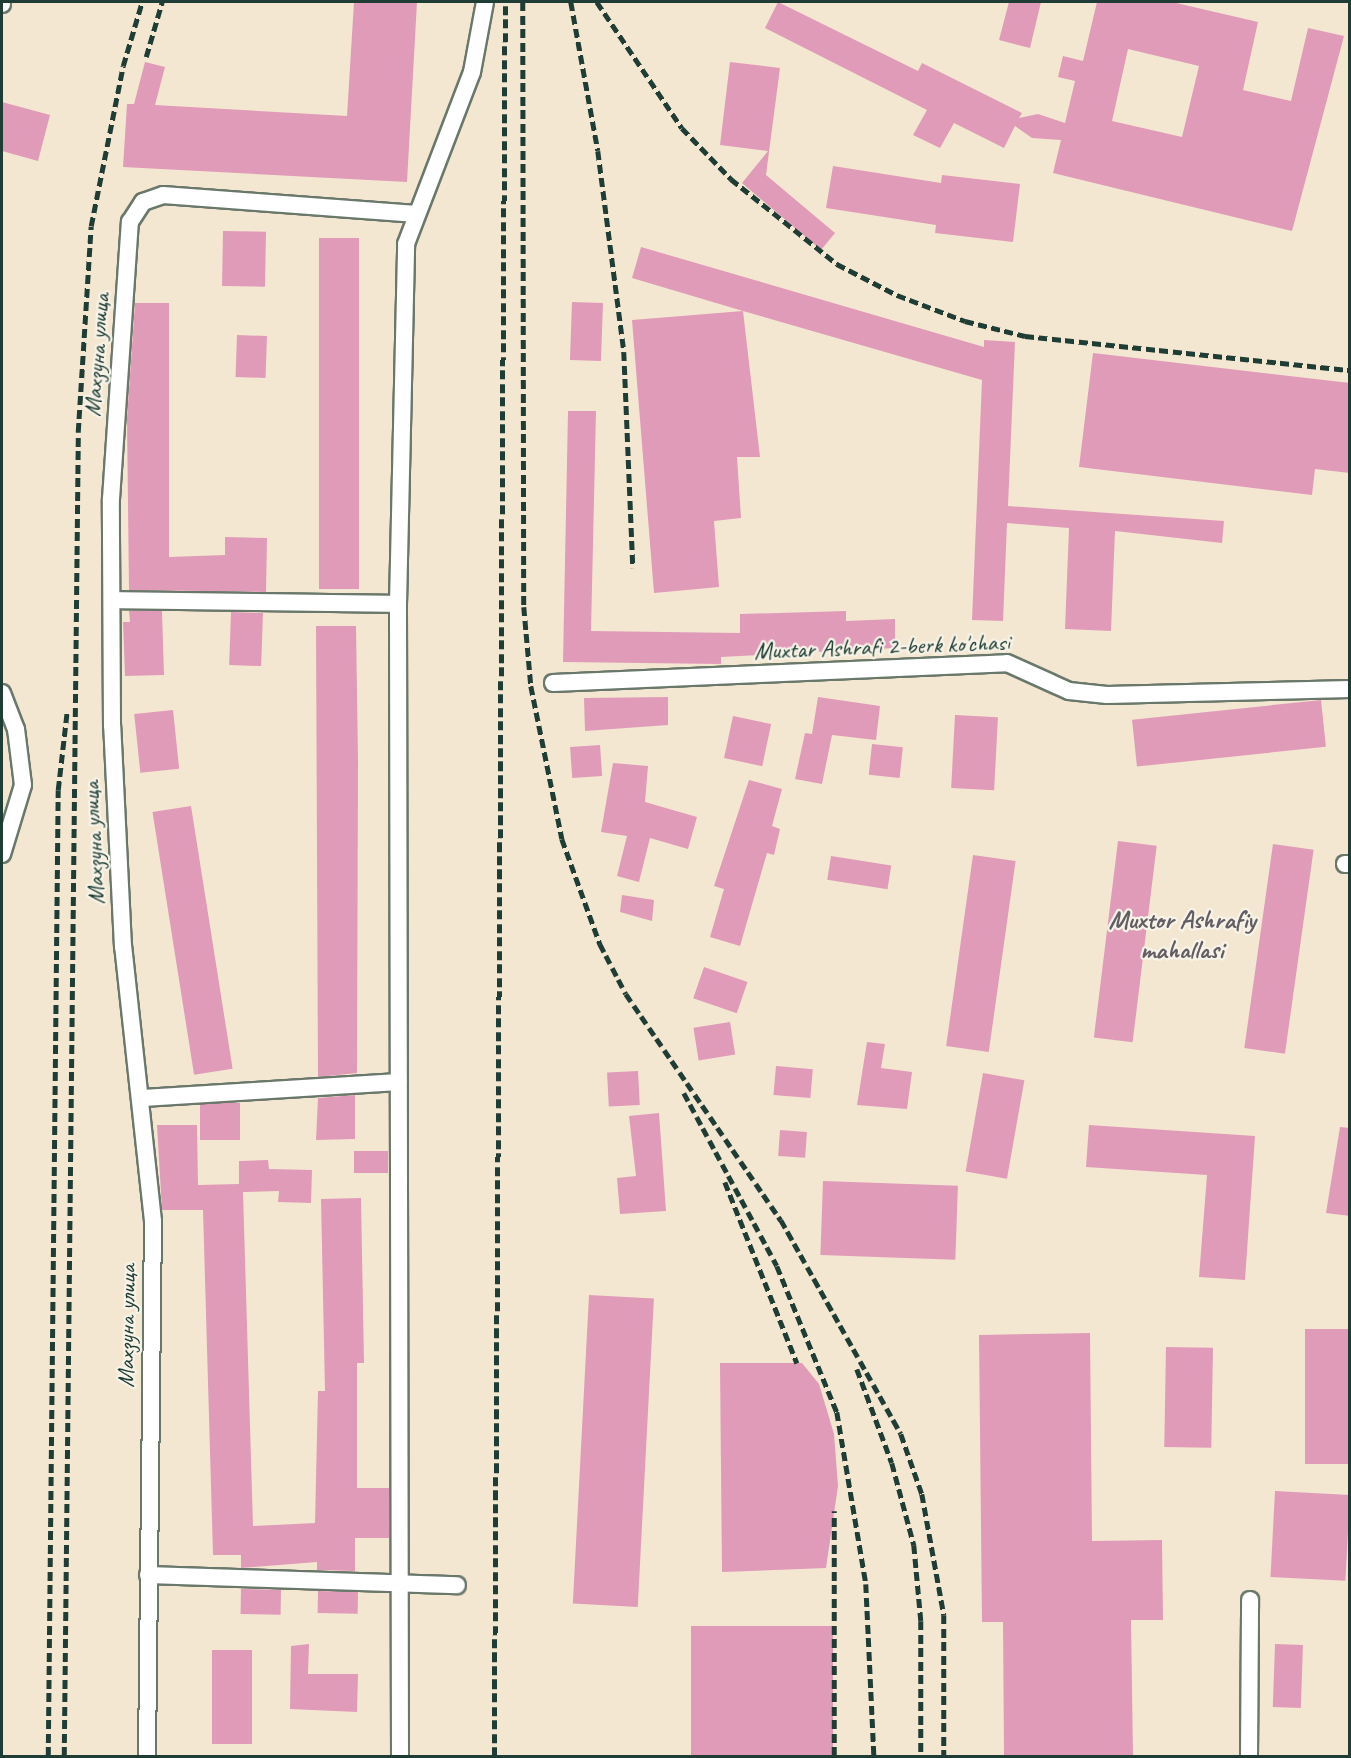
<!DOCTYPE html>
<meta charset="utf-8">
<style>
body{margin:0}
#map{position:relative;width:1351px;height:1758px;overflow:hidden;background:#f4e7d1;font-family:Caveat,sans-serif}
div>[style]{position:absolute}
.building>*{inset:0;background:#e09bb9;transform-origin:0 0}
.roads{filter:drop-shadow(2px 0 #6a786b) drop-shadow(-2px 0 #6a786b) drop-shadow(0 2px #6a786b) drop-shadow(0 -2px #6a786b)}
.street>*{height:16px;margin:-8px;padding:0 8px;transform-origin:8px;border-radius:8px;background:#fff}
.rail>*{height:4.5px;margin-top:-2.25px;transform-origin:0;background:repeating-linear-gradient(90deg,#1f3d34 0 9px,transparent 0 13.5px)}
span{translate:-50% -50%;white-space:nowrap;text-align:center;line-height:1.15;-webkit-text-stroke:4.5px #f7f3e8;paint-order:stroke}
.street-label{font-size:24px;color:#1f3d34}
.neighbourhood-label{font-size:26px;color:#635e63;font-weight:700}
.frame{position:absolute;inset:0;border:3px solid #1f3d34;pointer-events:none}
</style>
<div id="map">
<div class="building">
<div style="clip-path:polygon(354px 2px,417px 2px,407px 182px,123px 167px,127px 104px,134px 104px,145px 62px,165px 67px,155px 105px,347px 116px)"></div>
<div style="clip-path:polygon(evenodd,778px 2px,918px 71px,922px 63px,1022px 113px,1019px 118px,1038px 114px,1065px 123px,1075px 81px,1058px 77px,1063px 56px,1083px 61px,1097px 2px,1172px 2px,1258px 22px,1243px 90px,1291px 101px,1308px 28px,1344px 36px,1292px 231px,1053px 173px,1061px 140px,1032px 138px,1015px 126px,1004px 148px,954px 123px,940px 148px,913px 135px,927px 110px,765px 28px,778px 2px,1128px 49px,1199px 66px,1182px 137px,1112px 121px,1128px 49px)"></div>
<div style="clip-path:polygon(1009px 2px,1041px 2px,1030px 48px,999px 40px)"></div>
<div style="clip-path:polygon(730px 62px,780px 68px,766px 175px,835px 233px,821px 250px,742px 183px,768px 151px,720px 145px)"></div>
<div style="clip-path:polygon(2px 102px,50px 115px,38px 161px,2px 151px)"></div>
<div style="clip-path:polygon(833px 166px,941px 183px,942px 175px,1020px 184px,1013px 242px,935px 233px,936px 225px,826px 208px)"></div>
<div style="left:223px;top:231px;width:43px;height:55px;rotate:1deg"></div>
<div style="left:319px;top:238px;width:40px;height:351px"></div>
<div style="clip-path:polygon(641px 247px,984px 347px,984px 340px,1015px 342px,1008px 506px,1224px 521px,1222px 543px,1115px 531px,1111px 631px,1065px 629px,1069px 528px,1007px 523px,1003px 621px,972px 620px,982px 380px,743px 311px,760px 457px,737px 457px,741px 518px,714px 521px,719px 587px,654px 593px,632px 320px,743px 311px,632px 278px)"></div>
<div style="left:572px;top:302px;width:31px;height:58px;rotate:2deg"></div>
<div style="clip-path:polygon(135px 303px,169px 303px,169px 557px,225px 555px,225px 537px,267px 538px,266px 592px,129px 590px,127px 418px)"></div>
<div style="left:237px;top:335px;width:30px;height:42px;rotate:2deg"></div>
<div style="clip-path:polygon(1093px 353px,1350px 383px,1350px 473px,1315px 469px,1312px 495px,1079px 467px)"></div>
<div style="clip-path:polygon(568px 411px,596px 411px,591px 631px,740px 633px,740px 614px,846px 611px,846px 621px,895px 619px,895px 648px,721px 657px,721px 664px,563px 662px)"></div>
<div style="clip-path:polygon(129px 611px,162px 611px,164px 675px,125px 676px,123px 622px,130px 622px)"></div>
<div style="left:231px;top:612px;width:32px;height:53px;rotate:2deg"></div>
<div style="clip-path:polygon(316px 626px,356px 626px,358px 760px,357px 1073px,318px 1077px)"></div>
<div style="clip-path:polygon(668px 697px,668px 725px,585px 731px,584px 698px)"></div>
<div style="clip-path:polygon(818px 697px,880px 706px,876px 740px,832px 735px,822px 784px,795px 779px,805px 733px,812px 734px)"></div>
<div style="left:1321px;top:700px;width:47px;height:190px;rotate:84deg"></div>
<div style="left:173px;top:710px;width:59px;height:39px;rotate:84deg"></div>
<div style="left:955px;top:715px;width:43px;height:73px;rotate:3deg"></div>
<div style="left:733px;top:716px;width:39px;height:43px;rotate:12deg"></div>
<div style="left:872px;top:744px;width:31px;height:31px;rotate:6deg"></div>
<div style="left:600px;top:745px;width:31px;height:30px;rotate:86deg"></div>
<div style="clip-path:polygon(613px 763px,648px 766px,645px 802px,697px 817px,688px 849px,650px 838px,639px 882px,617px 876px,627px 836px,601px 832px)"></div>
<div style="clip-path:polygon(749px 780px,782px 789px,772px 826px,780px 829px,774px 855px,767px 853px,740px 946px,710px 937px,724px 889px,714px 886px)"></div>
<div style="left:191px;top:806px;width:266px;height:39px;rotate:81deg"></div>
<div style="left:1118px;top:841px;width:39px;height:198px;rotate:7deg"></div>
<div style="left:1273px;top:844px;width:41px;height:206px;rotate:8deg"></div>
<div style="left:973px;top:855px;width:43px;height:193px;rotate:8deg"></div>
<div style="left:831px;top:856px;width:61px;height:24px;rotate:9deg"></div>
<div style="clip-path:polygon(622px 895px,654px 900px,652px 921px,620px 912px)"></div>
<div style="left:704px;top:967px;width:46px;height:33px;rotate:19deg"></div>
<div style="left:730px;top:1022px;width:33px;height:37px;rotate:81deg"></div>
<div style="clip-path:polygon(867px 1042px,885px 1044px,881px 1068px,912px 1072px,907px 1109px,857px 1105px)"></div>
<div style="left:776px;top:1066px;width:37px;height:29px;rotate:5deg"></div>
<div style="left:638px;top:1071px;width:34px;height:31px;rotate:87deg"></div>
<div style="left:983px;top:1073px;width:42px;height:100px;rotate:10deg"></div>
<div style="clip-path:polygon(355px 1095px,355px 1139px,316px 1140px,318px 1098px)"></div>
<div style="left:240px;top:1103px;width:37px;height:40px;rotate:90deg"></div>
<div style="clip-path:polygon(659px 1113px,666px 1211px,620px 1214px,617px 1178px,636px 1176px,629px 1116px)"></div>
<div style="clip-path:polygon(157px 1125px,197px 1125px,198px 1185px,239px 1184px,239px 1161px,268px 1160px,269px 1169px,312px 1170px,311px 1203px,278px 1202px,279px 1191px,243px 1192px,253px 1526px,315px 1523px,318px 1391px,325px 1391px,321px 1199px,361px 1198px,364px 1363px,357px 1363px,357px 1488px,389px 1488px,389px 1538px,355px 1538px,355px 1571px,317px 1570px,317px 1562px,241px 1568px,241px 1555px,213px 1555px,203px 1210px,162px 1210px)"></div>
<div style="clip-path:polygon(1089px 1125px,1255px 1136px,1245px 1280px,1199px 1277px,1207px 1175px,1086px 1167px)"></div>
<div style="clip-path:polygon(1340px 1127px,1350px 1128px,1350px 1216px,1326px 1213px)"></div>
<div style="left:780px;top:1130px;width:27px;height:26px;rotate:4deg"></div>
<div style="left:354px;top:1151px;width:34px;height:22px"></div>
<div style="left:823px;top:1181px;width:135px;height:74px;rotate:2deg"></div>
<div style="left:589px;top:1295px;width:65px;height:309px;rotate:3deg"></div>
<div style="left:1350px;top:1329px;width:135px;height:45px;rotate:90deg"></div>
<div style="clip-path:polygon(1090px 1333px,1092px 1541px,1162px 1540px,1163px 1620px,1131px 1620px,1133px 1756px,1004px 1756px,1003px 1622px,982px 1622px,979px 1335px)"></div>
<div style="left:1166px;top:1347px;width:47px;height:100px;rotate:1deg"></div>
<div style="clip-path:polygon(720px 1363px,802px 1363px,819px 1384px,834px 1434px,838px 1486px,826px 1568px,722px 1572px)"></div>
<div style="left:1275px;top:1491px;width:75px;height:86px;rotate:3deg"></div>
<div style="left:241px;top:1589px;width:40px;height:25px;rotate:1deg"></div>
<div style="left:318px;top:1591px;width:40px;height:22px;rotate:1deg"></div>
<div style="left:691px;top:1626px;width:142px;height:130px"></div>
<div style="clip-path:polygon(309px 1644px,308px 1674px,358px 1674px,357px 1712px,290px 1709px,291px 1646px)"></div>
<div style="left:1275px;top:1644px;width:28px;height:63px;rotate:2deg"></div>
<div style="left:212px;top:1650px;width:40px;height:94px"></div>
</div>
<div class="roads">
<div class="street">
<div style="left:2px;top:4px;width:2px;rotate:-90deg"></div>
<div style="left:112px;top:600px;width:286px;rotate:0.8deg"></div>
<div style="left:553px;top:683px;width:454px;rotate:-2.5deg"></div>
<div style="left:1007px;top:663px;width:68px;rotate:24.3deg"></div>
<div style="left:1069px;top:691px;width:38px;rotate:6deg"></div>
<div style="left:1107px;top:695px;width:243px;rotate:-1.4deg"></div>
<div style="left:2px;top:693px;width:39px;rotate:69deg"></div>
<div style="left:16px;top:729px;width:56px;rotate:82.9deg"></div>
<div style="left:23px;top:785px;width:72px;rotate:106.9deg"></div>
<div style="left:1345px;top:864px;width:5px"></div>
<div style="left:143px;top:1098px;width:256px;rotate:-3.6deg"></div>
<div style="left:148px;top:1575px;width:309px;rotate:1.9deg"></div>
<div style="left:147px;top:1756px;width:535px;rotate:-89.36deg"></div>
<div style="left:153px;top:1221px;width:276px;rotate:-96.2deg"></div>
<div style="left:123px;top:947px;width:221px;rotate:-92.8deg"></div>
<div style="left:112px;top:726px;width:227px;rotate:-90.3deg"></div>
<div style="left:111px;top:499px;width:278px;rotate:-86.1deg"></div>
<div style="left:130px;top:222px;width:24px;rotate:-57deg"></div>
<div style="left:143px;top:202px;width:21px;rotate:-19deg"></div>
<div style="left:163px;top:195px;width:251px;rotate:4.3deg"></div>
<div style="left:400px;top:1756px;width:1152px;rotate:-90.1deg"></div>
<div style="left:398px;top:604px;width:360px;rotate:-88.7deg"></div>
<div style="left:406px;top:244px;width:184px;rotate:-69deg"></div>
<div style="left:472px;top:72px;width:71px;rotate:-79.5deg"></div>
<div style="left:1249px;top:1756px;width:156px;rotate:-89.6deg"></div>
</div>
</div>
<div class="rail">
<div style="left:523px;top:2px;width:605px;rotate:89.91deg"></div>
<div style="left:524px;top:607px;width:79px;rotate:84.9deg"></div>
<div style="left:531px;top:686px;width:156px;rotate:78.5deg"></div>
<div style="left:562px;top:839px;width:112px;rotate:70.1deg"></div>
<div style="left:600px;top:944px;width:56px;rotate:62.5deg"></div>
<div style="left:626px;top:994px;width:274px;rotate:55.6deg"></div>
<div style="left:781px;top:1220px;width:245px;rotate:60.7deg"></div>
<div style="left:901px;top:1434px;width:64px;rotate:70.7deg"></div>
<div style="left:922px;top:1494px;width:123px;rotate:79.7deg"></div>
<div style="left:944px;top:1615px;width:141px;rotate:90deg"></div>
<div style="left:571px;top:2px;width:151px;rotate:79.7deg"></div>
<div style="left:598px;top:151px;width:203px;rotate:82.6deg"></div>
<div style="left:624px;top:352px;width:216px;rotate:87.6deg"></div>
<div style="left:597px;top:2px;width:152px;rotate:56deg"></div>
<div style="left:682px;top:128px;width:71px;rotate:46.1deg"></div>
<div style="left:731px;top:179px;width:136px;rotate:38.7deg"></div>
<div style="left:837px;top:264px;width:68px;rotate:27.3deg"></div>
<div style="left:897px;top:295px;width:73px;rotate:20.9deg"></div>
<div style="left:965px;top:321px;width:62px;rotate:14deg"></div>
<div style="left:1025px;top:336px;width:327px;rotate:6deg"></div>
<div style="left:146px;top:57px;width:57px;rotate:-73.8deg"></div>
<div style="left:684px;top:1093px;width:196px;rotate:61.7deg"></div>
<div style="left:777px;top:1266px;width:158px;rotate:67.7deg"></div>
<div style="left:837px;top:1412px;width:174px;rotate:80.4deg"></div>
<div style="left:866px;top:1584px;width:172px;rotate:87.3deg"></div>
<div style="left:725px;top:1182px;width:195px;rotate:68.3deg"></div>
<div style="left:857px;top:1369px;width:100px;rotate:69.6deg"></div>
<div style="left:892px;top:1463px;width:85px;rotate:75deg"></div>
<div style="left:914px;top:1545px;width:76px;rotate:84.7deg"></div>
<div style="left:921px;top:1621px;width:135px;rotate:90deg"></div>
<div style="left:48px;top:1756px;width:966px;rotate:-89.41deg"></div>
<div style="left:58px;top:790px;width:80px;rotate:-83.5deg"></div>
<div style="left:64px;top:1756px;width:1324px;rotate:-89.39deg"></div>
<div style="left:78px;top:432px;width:206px;rotate:-86.4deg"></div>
<div style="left:91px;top:226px;width:163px;rotate:-78.7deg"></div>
<div style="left:123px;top:66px;width:67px;rotate:-73.5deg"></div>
<div style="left:494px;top:1756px;width:1754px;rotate:-89.64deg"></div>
<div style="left:834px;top:1756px;width:245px;rotate:-90deg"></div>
</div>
<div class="street-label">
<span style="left:97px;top:355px;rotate:-86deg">Махзуна улица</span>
<span style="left:882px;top:647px;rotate:-2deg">Muxtar Ashrafi 2-berk ko'chasi</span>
<span style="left:94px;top:843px;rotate:-93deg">Махзуна улица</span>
<span style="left:127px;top:1326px;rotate:-89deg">Махзуна улица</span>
</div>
<div class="neighbourhood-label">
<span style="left:1182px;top:935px">Muxtor Ashrafiy<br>mahallasi</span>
</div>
<div class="frame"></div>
</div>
